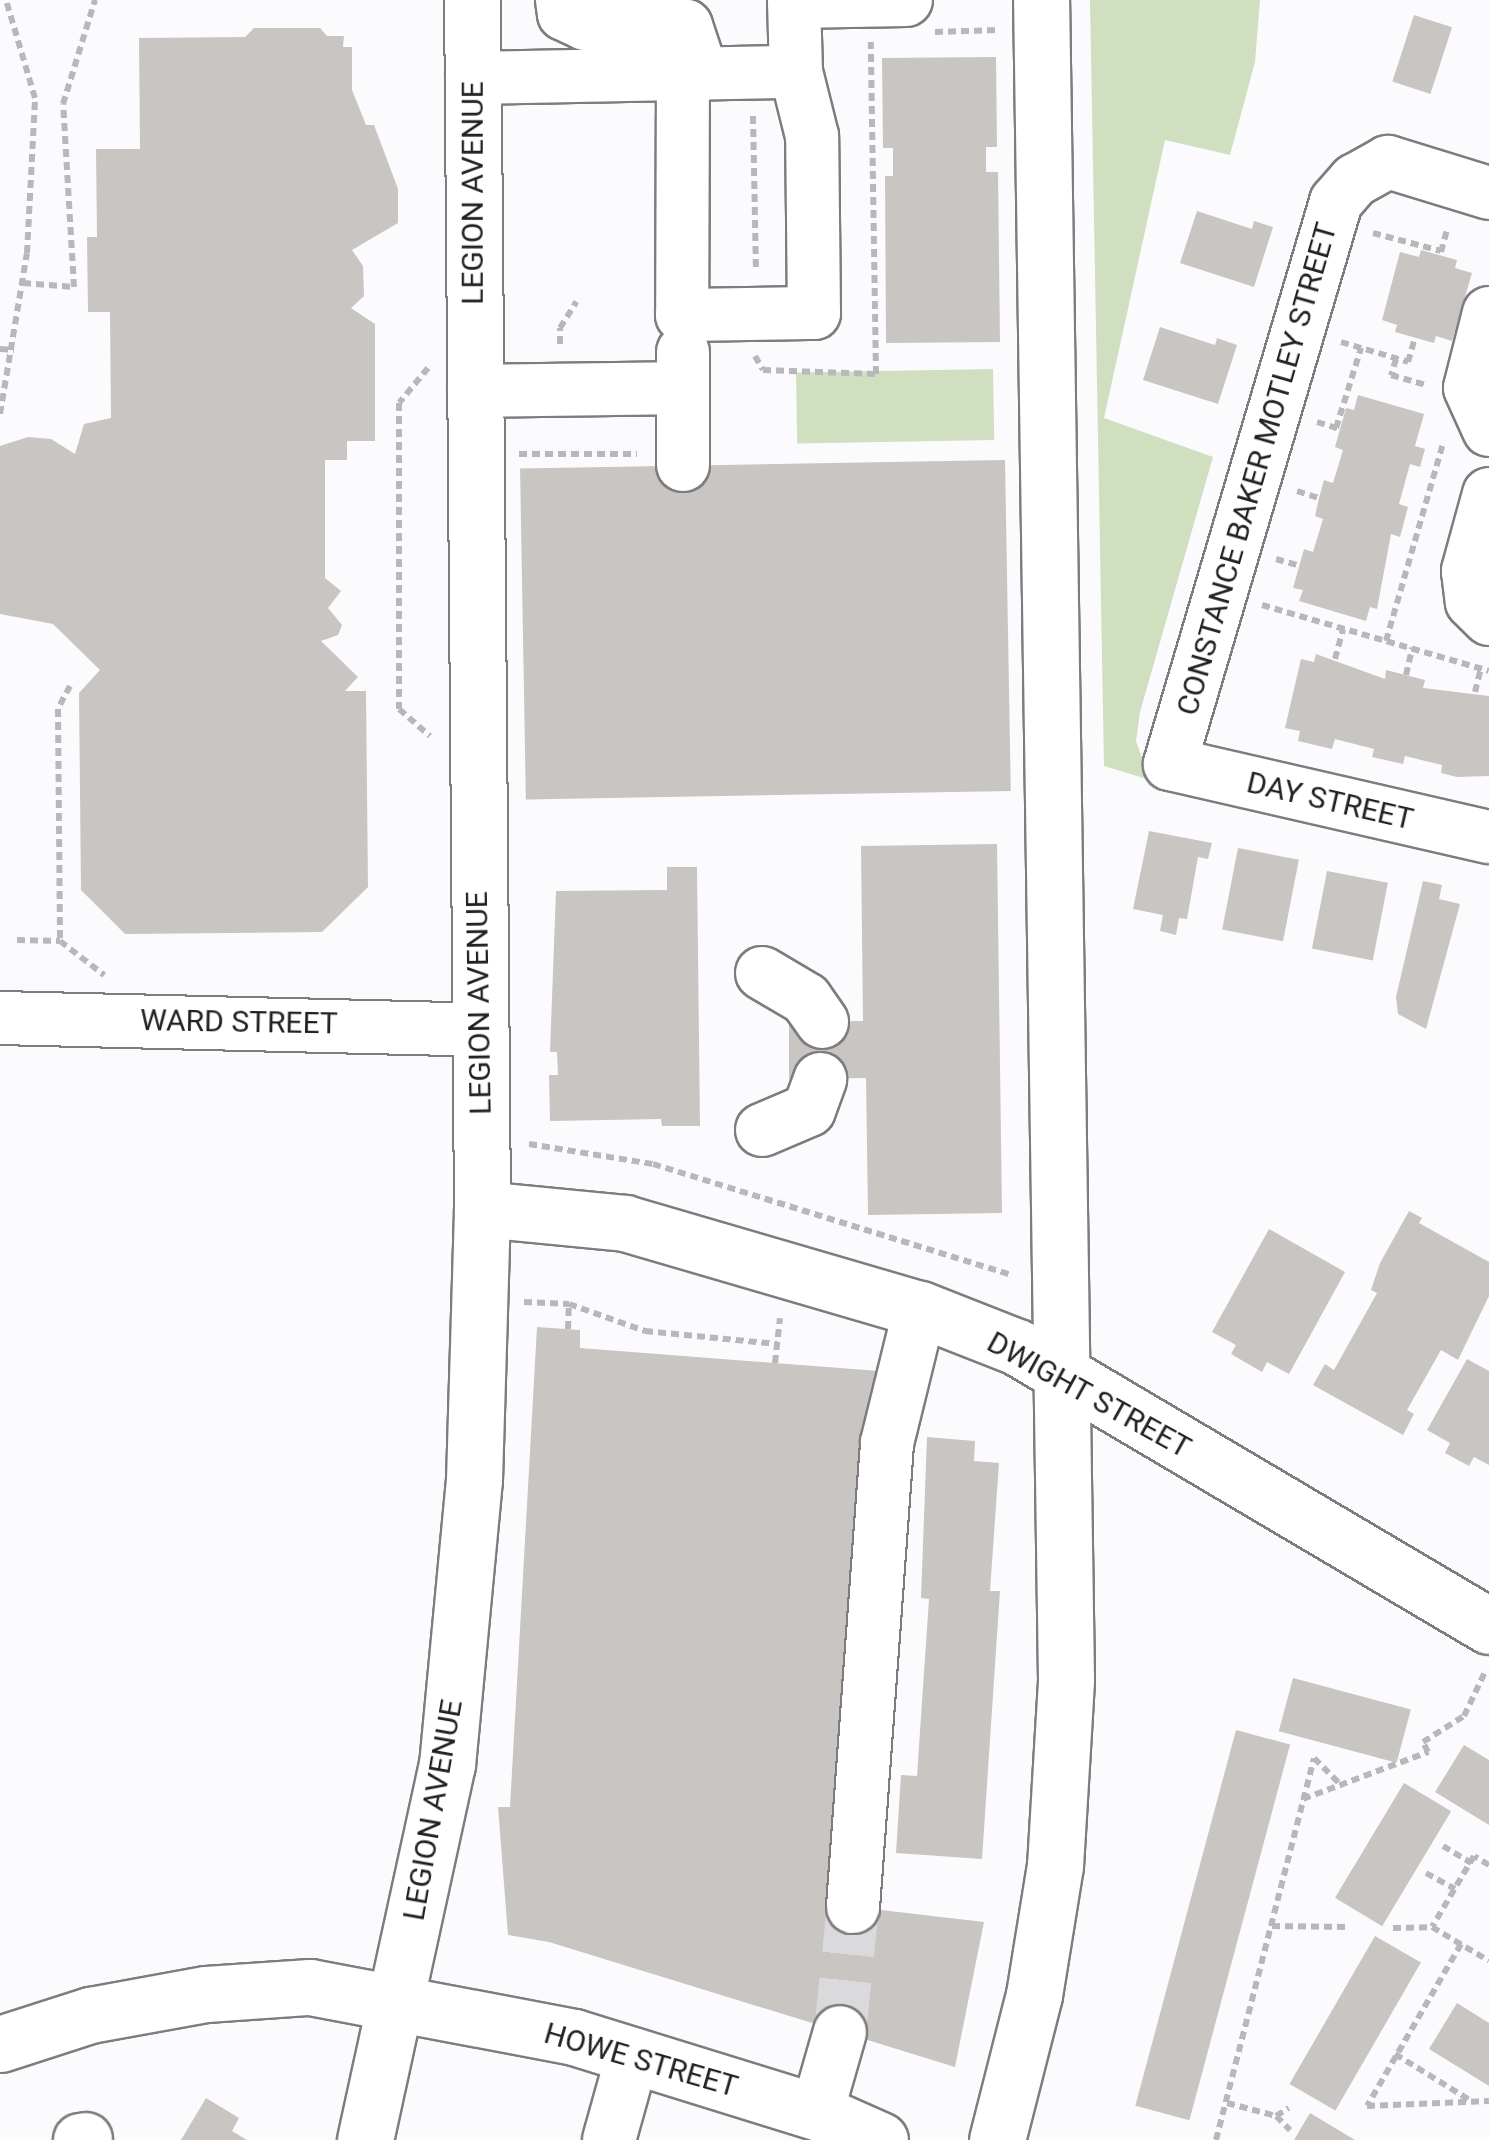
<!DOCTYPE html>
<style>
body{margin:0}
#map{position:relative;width:1489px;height:2140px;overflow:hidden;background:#fbfbfe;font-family:Roboto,sans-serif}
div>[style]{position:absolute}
.green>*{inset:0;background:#cfdfc0;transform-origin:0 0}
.building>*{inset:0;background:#c8c5c2;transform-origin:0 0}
.minor-tunnel>*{height:52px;margin-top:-26px;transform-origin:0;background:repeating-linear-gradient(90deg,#dadadd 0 52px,transparent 0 78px)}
.path>*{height:6px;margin-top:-3px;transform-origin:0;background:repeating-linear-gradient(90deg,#b8b8ba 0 8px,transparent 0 13px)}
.roads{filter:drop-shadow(2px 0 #7d7c7f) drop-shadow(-2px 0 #7d7c7f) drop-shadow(0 2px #7d7c7f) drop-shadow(0 -2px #7d7c7f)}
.minor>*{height:52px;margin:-26px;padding:0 26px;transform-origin:26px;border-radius:26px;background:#fff}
.major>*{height:55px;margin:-27.5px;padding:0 27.5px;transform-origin:27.5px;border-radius:27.5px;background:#fff}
.highway>*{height:55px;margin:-27.5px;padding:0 27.5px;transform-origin:27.5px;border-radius:27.5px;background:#fff}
span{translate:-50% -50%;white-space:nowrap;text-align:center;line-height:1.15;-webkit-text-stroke:8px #fff;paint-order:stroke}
.street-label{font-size:30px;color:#212022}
</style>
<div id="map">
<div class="green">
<div style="clip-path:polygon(1090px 0,1260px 0,1255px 62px,1230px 155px,1165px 140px,1104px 418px,1213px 457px,1140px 712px,1136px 741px,1150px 780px,1104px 766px)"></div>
<div style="left:993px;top:369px;width:71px;height:197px;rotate:89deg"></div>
</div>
<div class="building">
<div style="left:1414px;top:15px;width:40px;height:70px;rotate:18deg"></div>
<div style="clip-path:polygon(254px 28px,320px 28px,327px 36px,344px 36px,343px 47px,352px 47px,352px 90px,366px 125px,374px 125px,398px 189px,398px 223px,352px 250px,363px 266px,364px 296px,351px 308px,375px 324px,375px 441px,347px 441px,347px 460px,325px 460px,325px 578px,341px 591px,328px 608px,342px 625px,338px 635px,321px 641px,358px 677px,345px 691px,366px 691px,368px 887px,322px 932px,125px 934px,81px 890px,79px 693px,100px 670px,53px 624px,0 614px,0 446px,28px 437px,51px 439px,75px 454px,84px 424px,111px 418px,110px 312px,88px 312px,87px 237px,97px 237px,96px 149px,140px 149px,139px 38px,245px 37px)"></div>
<div style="clip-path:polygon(996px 57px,997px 147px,986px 147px,986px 172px,998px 172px,1000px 342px,886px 343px,885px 176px,893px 176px,893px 148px,883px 148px,882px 58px)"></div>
<div style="clip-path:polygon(1197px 211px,1252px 229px,1254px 221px,1273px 227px,1254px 287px,1180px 263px)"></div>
<div style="clip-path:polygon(1421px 250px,1457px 260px,1455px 268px,1472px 273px,1452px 341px,1436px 336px,1434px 343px,1395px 332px,1397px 325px,1382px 320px,1400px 252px,1419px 257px)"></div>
<div style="clip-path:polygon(1160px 327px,1215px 345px,1217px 338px,1237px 345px,1218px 404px,1143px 380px)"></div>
<div style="clip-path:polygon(1358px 395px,1424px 414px,1415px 446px,1425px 449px,1420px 467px,1410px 464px,1399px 504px,1408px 507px,1400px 537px,1391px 534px,1377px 609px,1370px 607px,1366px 621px,1299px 601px,1303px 590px,1293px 588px,1304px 549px,1313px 552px,1323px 519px,1315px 516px,1319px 498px,1324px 480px,1333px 483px,1343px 450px,1335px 447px,1346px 408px,1354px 410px)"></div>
<div style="left:1005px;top:460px;width:331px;height:485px;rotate:89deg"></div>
<div style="clip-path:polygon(1316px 654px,1385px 679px,1386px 670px,1425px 680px,1423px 688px,1489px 696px,1489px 776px,1457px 777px,1441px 773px,1442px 765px,1405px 756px,1403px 764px,1372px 757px,1374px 749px,1335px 739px,1332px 749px,1298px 741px,1300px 731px,1285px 728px,1301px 659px,1314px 662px)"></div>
<div style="clip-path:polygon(1149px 831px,1212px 843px,1208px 859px,1198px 857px,1187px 919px,1179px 918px,1176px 935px,1160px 931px,1163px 915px,1133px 909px)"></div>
<div style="clip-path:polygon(997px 844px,1002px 1213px,868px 1215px,866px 1078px,789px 1079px,789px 1022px,863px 1021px,861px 846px)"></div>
<div style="left:1238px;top:848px;width:62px;height:83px;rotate:11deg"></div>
<div style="clip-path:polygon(667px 867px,697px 867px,700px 1126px,662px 1126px,661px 1119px,550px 1121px,549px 1075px,558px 1075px,557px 1052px,550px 1052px,556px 891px,667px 890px)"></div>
<div style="left:1327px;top:871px;width:62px;height:79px;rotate:11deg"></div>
<div style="clip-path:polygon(1423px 881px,1442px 885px,1439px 899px,1460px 904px,1426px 1029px,1398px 1014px,1396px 997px)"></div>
<div style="clip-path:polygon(1409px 1211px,1422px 1218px,1419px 1223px,1489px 1262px,1489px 1296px,1458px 1360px,1441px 1350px,1407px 1410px,1414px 1414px,1403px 1435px,1313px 1385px,1325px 1364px,1334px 1370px,1377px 1293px,1371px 1290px,1380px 1263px)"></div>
<div style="clip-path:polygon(1269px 1229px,1345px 1272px,1289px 1374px,1267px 1362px,1262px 1372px,1231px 1354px,1236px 1345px,1212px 1332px)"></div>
<div style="clip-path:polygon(537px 1327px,580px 1330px,580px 1348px,879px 1371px,838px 1905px,984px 1922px,955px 2067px,549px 1942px,508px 1935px,498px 1807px,510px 1807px)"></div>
<div style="clip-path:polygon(1467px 1359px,1489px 1371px,1489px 1465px,1474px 1457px,1469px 1466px,1445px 1453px,1450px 1443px,1427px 1430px)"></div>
<div style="clip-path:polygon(927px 1437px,975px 1441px,974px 1461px,999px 1463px,990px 1591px,1000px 1591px,982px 1859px,896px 1853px,901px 1775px,917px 1776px,929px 1599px,921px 1598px)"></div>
<div style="left:1293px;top:1678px;width:122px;height:55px;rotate:15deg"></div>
<div style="left:1236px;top:1730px;width:56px;height:389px;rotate:15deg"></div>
<div style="clip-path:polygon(1464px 1745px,1489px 1760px,1489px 1825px,1435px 1792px)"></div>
<div style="left:1404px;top:1783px;width:55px;height:134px;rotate:31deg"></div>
<div style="left:1375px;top:1936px;width:53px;height:171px;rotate:30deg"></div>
<div style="clip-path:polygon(1457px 2003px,1489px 2023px,1489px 2086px,1429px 2049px)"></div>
<div style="clip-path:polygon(206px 2098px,239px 2118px,232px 2131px,247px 2140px,181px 2140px)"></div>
<div style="clip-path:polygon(1310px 2113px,1355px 2140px,1294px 2140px)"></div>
</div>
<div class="minor-tunnel">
<div style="left:840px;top:2032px;width:126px;rotate:-84.1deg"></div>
</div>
<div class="path">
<div style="left:935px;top:32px;width:63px;rotate:-1.8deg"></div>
<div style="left:753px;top:116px;width:153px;rotate:88.9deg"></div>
<div style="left:1373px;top:233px;width:70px;rotate:14.8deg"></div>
<div style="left:1441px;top:252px;width:24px;rotate:-75deg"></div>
<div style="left:23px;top:283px;width:51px;rotate:4.5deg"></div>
<div style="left:74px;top:287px;width:183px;rotate:-93.4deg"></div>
<div style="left:63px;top:104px;width:109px;rotate:-72.9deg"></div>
<div style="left:1341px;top:342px;width:70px;rotate:16.6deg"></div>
<div style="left:1408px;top:362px;width:25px;rotate:-74deg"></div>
<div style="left:560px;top:344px;width:16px;rotate:-90deg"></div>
<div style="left:560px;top:328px;width:31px;rotate:-58deg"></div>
<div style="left:0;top:349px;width:14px;rotate:4deg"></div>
<div style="left:755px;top:356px;width:16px;rotate:60deg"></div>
<div style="left:763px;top:370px;width:113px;rotate:2deg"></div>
<div style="left:876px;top:374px;width:332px;rotate:-90.9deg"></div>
<div style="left:1396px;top:359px;width:17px;rotate:107deg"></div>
<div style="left:1391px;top:375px;width:36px;rotate:16deg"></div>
<div style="left:428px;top:368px;width:45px;rotate:129.6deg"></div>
<div style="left:399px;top:403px;width:306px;rotate:90deg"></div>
<div style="left:399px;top:709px;width:41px;rotate:41.1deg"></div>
<div style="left:0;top:414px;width:163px;rotate:-80.5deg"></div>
<div style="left:27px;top:253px;width:155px;rotate:-87deg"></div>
<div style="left:35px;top:98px;width:102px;rotate:-106.5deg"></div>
<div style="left:1317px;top:422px;width:24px;rotate:17deg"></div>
<div style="left:1336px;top:428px;width:84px;rotate:-72.6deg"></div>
<div style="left:519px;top:454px;width:118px"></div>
<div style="left:1297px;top:491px;width:23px;rotate:18deg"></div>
<div style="left:1276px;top:559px;width:25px;rotate:16deg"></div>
<div style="left:1262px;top:605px;width:236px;rotate:16.2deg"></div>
<div style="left:1386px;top:641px;width:205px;rotate:-73.9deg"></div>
<div style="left:1335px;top:659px;width:31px;rotate:-75deg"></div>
<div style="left:1406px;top:675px;width:28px;rotate:-77deg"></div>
<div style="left:70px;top:686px;width:26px;rotate:118deg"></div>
<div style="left:58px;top:709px;width:232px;rotate:89.5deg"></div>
<div style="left:60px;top:941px;width:56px;rotate:37.7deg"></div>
<div style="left:1475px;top:692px;width:25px;rotate:-76deg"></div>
<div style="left:17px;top:940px;width:43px;rotate:1.3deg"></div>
<div style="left:529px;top:1144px;width:126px;rotate:9.2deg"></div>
<div style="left:653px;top:1164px;width:376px;rotate:17.2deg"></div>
<div style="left:524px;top:1302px;width:45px;rotate:2.5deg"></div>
<div style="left:569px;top:1304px;width:81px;rotate:19.6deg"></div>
<div style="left:645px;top:1331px;width:133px;rotate:5.6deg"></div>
<div style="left:568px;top:1329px;width:25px;rotate:-88deg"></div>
<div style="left:775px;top:1363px;width:45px;rotate:-83.7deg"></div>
<div style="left:1303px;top:1799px;width:134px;rotate:-20.6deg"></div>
<div style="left:1428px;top:1752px;width:11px;rotate:-117deg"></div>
<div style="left:1423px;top:1742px;width:49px;rotate:-32.4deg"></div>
<div style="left:1464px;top:1716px;width:49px;rotate:-64.5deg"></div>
<div style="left:1443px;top:1846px;width:33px;rotate:31deg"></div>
<div style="left:1489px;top:1865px;width:17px;rotate:-149deg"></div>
<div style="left:1474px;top:1856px;width:82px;rotate:120.6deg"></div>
<div style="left:1432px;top:1927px;width:66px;rotate:30.8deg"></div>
<div style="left:1426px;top:1873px;width:33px;rotate:29deg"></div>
<div style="left:1272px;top:1926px;width:77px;rotate:0.7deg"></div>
<div style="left:1393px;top:1928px;width:39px;rotate:-1deg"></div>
<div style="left:1461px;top:1944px;width:187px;rotate:120.1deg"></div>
<div style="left:1367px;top:2106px;width:122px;rotate:-2.3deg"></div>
<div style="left:1395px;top:2054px;width:89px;rotate:31.7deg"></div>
<div style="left:1227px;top:2103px;width:51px;rotate:14.9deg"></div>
<div style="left:1276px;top:2116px;width:20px;rotate:45deg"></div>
<div style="left:1276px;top:2116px;width:15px;rotate:-32deg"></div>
<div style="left:1216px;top:2140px;width:394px;rotate:-75.6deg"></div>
<div style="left:1314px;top:1758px;width:38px;rotate:45deg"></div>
</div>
<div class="roads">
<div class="minor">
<div style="left:562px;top:0;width:14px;rotate:82deg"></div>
<div style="left:564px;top:14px;width:23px;rotate:25deg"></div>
<div style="left:585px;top:24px;width:101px;rotate:1.1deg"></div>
<div style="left:686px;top:26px;width:51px;rotate:71.6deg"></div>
<div style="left:683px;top:74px;width:241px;rotate:90.2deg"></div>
<div style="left:682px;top:315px;width:132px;rotate:-0.9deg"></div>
<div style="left:814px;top:313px;width:177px;rotate:-90.6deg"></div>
<div style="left:812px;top:136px;width:66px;rotate:-104deg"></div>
<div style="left:472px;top:78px;width:324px;rotate:-1.1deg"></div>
<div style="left:796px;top:72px;width:70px;rotate:-91.6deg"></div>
<div style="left:794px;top:2px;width:112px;rotate:-1deg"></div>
<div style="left:1489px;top:193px;width:106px;rotate:-162.9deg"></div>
<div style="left:1388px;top:162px;width:38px;rotate:151deg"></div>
<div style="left:1355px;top:180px;width:29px;rotate:131deg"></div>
<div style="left:1336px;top:202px;width:586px;rotate:106.46deg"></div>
<div style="left:1170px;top:764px;width:327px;rotate:12.9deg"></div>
<div style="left:1489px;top:313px;width:77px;rotate:104.2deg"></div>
<div style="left:1470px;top:388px;width:46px;rotate:65.7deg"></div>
<div style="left:683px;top:352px;width:113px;rotate:90deg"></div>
<div style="left:474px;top:391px;width:209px;rotate:-0.8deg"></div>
<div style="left:1489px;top:494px;width:80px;rotate:105.3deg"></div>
<div style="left:1468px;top:571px;width:31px;rotate:83deg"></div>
<div style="left:1472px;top:602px;width:24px;rotate:45deg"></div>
<div style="left:762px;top:973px;width:51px;rotate:30.6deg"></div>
<div style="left:806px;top:999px;width:28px;rotate:55deg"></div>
<div style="left:0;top:1018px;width:478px;rotate:1.4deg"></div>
<div style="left:762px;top:1130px;width:51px;rotate:-23.1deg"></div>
<div style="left:809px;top:1110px;width:33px;rotate:-70deg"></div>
<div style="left:853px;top:1907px;width:465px;rotate:-85.8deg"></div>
<div style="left:887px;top:1443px;width:138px;rotate:-76.2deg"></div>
<div style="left:817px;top:2112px;width:83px;rotate:-74deg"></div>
<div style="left:80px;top:2140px;width:6px;rotate:-9deg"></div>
<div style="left:609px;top:2140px;width:89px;rotate:-74.4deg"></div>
</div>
<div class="major">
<div style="left:482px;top:1209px;width:144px;rotate:5.6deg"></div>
<div style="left:625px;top:1223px;width:307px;rotate:16.3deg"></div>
<div style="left:920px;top:1309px;width:104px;rotate:21.4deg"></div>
<div style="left:1017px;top:1347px;width:548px;rotate:30.59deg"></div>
<div style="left:0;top:2044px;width:95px;rotate:-17.9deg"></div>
<div style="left:90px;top:2015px;width:118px;rotate:-10.3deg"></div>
<div style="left:206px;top:1994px;width:104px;rotate:-3.9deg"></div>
<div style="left:310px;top:1987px;width:269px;rotate:10.7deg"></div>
<div style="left:574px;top:2037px;width:254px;rotate:17.2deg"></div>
<div style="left:817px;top:2112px;width:69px;rotate:24deg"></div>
</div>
<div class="highway">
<div style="left:365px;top:2140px;width:384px;rotate:-77.7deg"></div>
<div style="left:447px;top:1765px;width:286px;rotate:-84.6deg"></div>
<div style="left:474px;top:1480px;width:271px;rotate:-88.3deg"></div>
<div style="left:482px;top:1209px;width:1209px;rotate:-90.47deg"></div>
<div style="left:997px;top:2140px;width:150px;rotate:-75.7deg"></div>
<div style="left:1034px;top:1995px;width:131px;rotate:-80.8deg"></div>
<div style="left:1055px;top:1866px;width:187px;rotate:-86.6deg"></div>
<div style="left:1066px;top:1679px;width:1679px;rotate:-90.85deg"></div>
</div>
</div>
<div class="street-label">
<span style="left:473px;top:193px;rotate:-90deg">LEGION AVENUE</span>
<span style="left:1257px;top:469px;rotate:-74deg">CONSTANCE BAKER MOTLEY STREET</span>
<span style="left:1330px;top:801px;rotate:13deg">DAY STREET</span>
<span style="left:479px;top:1003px;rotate:-91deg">LEGION AVENUE</span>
<span style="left:239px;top:1022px;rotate:1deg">WARD STREET</span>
<span style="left:1089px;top:1395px;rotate:29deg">DWIGHT STREET</span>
<span style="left:433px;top:1810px;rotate:-80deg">LEGION AVENUE</span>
<span style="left:641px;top:2060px;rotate:16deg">HOWE STREET</span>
</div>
</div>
